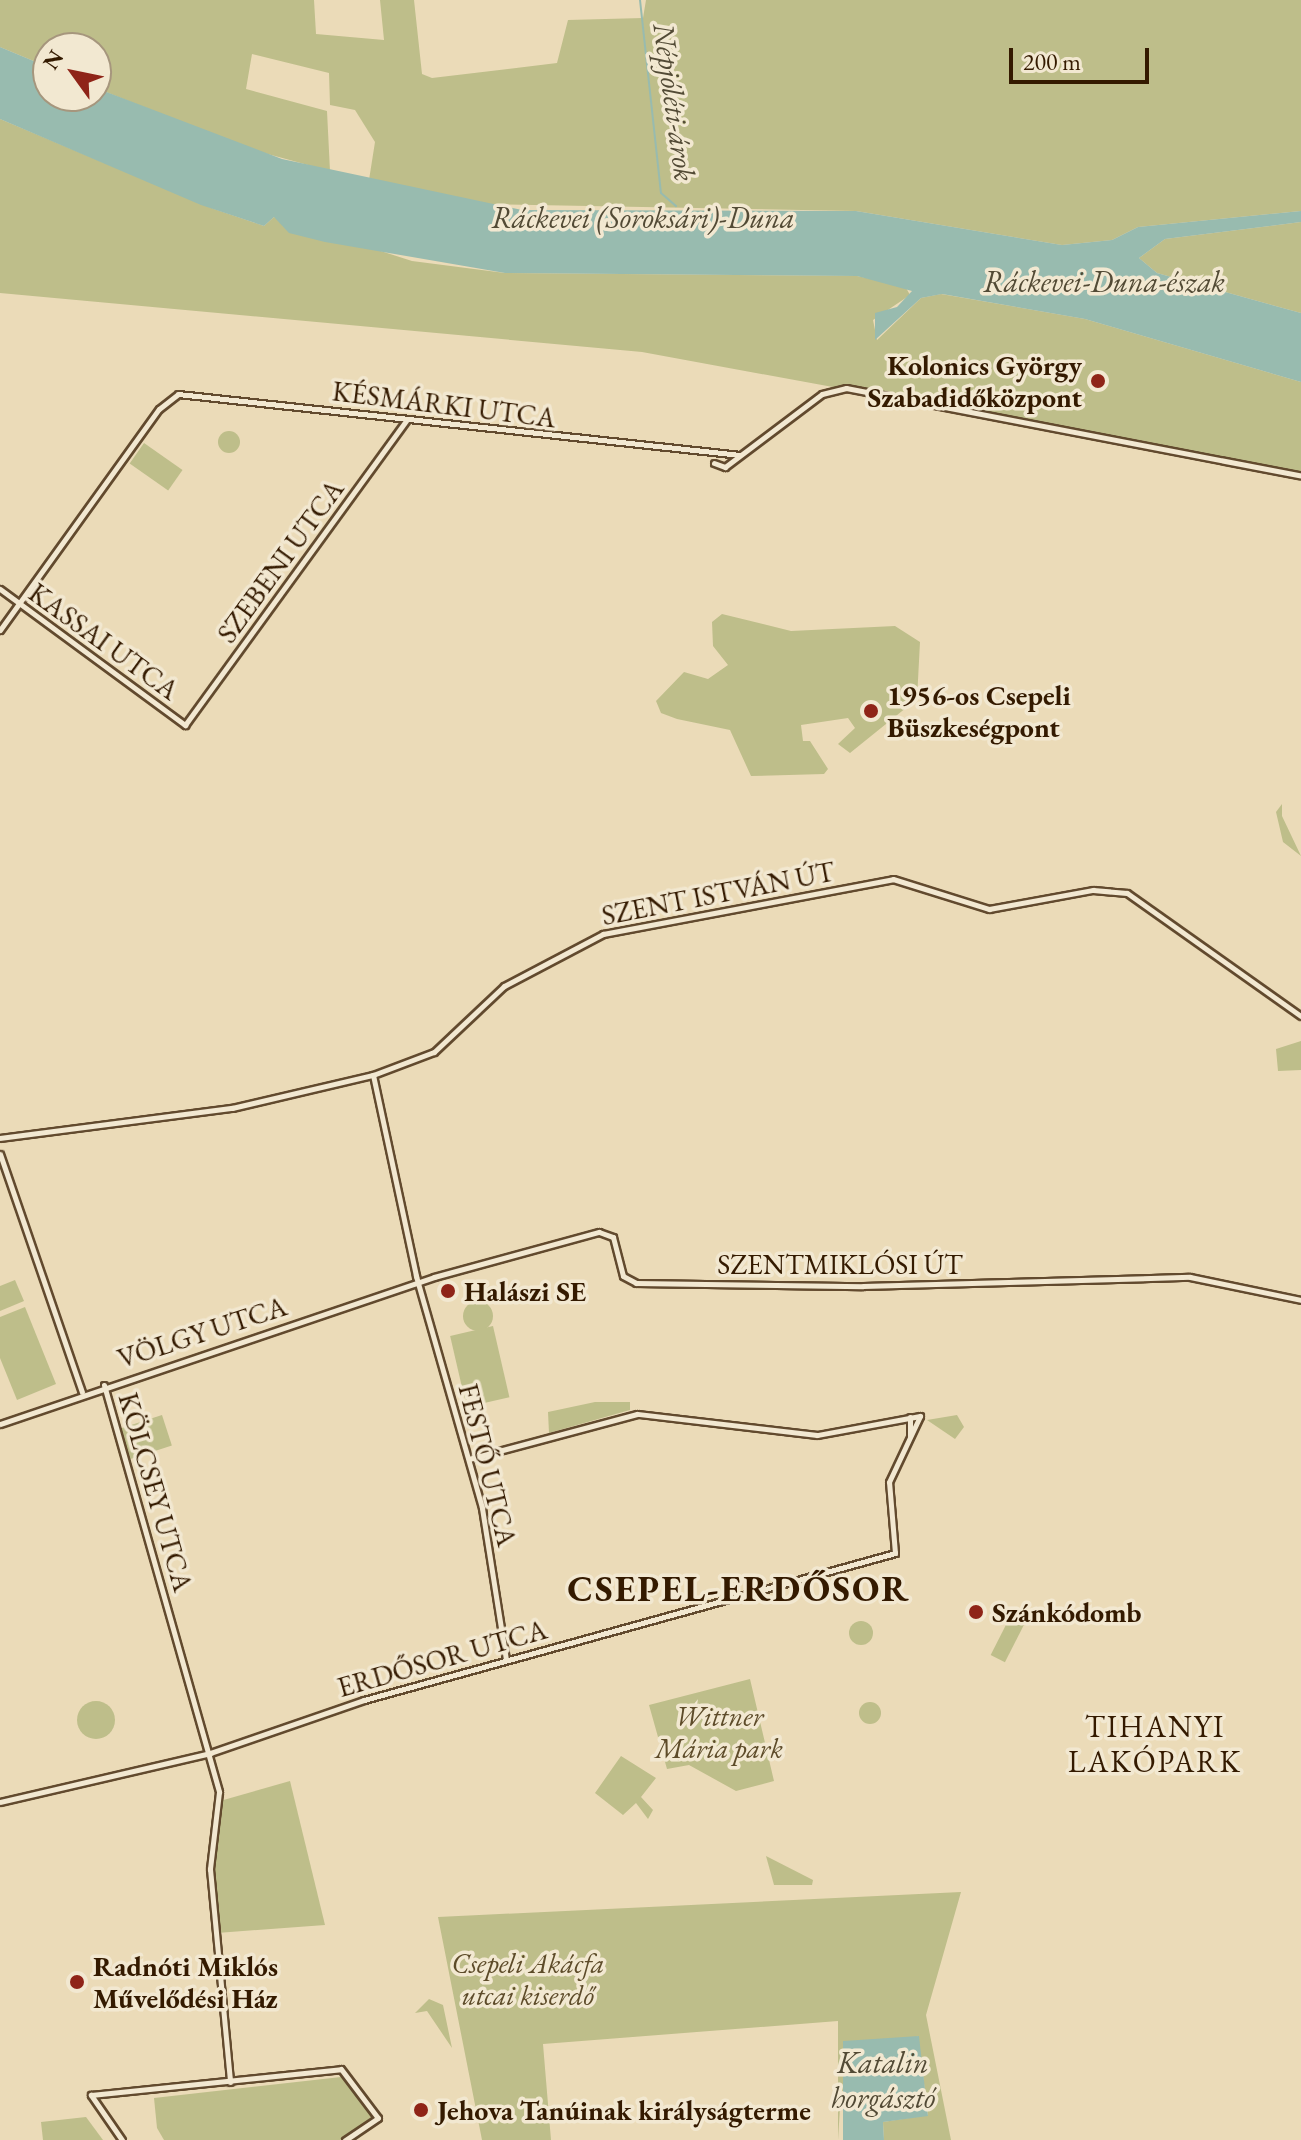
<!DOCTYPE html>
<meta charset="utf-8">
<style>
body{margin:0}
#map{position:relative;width:1301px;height:2140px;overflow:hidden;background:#ebdbb8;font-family:"EB Garamond",serif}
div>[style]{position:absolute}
.green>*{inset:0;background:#bebe8a;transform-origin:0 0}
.round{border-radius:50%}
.water>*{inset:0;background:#98bbaf}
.stream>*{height:2px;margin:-1px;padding:0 1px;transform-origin:1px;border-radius:1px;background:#98bbaf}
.roads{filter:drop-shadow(2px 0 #624a2e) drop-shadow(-2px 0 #624a2e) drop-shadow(0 2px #624a2e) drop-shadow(0 -2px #624a2e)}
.minor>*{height:5px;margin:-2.5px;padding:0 2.5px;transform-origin:2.5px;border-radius:2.5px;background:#f2e8d1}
.dots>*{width:22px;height:22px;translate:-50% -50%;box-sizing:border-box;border:4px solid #f2e8d1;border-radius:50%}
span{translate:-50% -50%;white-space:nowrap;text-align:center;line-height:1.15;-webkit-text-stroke:7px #f2e8d1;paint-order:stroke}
.poi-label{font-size:28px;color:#341a00;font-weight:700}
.right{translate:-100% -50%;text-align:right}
.left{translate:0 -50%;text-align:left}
.street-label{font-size:28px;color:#341a00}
.park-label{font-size:28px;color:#5d4b29;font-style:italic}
.water-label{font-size:30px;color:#524a35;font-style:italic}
.neighbourhood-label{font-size:30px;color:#341a00;letter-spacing:2px}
.district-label{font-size:36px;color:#341a00;font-weight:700;letter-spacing:2px}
.north{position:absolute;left:32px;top:32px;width:80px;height:80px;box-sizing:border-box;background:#f2e8d1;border:2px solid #a6967d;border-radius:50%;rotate:303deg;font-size:22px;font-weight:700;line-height:32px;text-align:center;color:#341a00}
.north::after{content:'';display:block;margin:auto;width:28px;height:36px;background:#8f2418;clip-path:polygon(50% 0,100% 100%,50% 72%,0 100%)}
.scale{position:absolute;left:1009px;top:48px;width:140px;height:36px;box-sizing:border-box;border:4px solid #341a00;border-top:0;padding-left:10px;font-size:24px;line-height:28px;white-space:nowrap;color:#341a00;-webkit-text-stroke:6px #f2e8d1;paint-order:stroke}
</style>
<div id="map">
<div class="green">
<div style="clip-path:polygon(0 0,314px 0,316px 34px,384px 40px,380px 0,414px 0,422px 74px,432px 78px,557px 63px,568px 20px,643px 18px,646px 0,1301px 0,1301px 211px,1138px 227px,1112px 240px,1062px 245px,856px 211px,480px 204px,369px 180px,375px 142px,355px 110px,330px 105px,329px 73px,252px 54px,246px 89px,327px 111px,330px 171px,246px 148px,96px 88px,96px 48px,48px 48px,48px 67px,0 47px)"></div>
<div style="clip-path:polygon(0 119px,214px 209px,264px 226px,274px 217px,412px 261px,505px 273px,857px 276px,905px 286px,910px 295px,873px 320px,877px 340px,921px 298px,941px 294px,1085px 319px,1301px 382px,1301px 473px,642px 352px,0 293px)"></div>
<div style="clip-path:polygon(1301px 222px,1301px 313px,1157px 273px,1139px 258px,1165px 239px)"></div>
<div class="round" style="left:218px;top:431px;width:22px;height:22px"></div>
<div style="left:144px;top:443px;width:47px;height:25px;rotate:35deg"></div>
<div style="clip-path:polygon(722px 614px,791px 631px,895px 626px,920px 642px,917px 699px,850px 753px,838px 744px,855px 728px,848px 718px,801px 725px,803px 741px,810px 741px,828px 769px,824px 774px,751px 776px,730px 730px,677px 719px,661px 713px,656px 701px,684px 672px,708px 679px,728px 665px,713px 646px,712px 622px)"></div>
<div style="clip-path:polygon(1282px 804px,1282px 816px,1301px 856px,1283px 842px,1276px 812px)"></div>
<div style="clip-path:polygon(1301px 1041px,1301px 1070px,1278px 1071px,1276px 1049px)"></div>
<div style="clip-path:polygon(15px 1280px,24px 1301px,0 1311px,0 1286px)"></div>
<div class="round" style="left:463px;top:1301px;width:30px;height:30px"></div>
<div style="clip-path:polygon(25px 1307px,56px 1384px,17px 1400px,0 1358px,0 1317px)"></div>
<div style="left:493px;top:1326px;width:73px;height:44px;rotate:77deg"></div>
<div style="clip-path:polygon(595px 1402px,630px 1402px,630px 1410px,549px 1433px,548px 1412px)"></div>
<div style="left:162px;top:1415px;width:32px;height:47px;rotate:72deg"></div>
<div style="clip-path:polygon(957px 1415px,964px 1427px,955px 1439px,927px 1420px)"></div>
<div style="left:1012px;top:1613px;width:16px;height:47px;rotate:27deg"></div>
<div class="round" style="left:849px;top:1621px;width:24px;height:24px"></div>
<div style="clip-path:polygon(750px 1679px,774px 1781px,736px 1791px,689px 1765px,667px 1769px,649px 1705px)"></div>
<div class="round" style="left:77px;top:1701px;width:38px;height:38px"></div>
<div class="round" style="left:859px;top:1702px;width:22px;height:22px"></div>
<div style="clip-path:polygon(621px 1756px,656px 1778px,641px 1797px,653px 1810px,648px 1819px,636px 1803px,623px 1815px,595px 1793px)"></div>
<div style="clip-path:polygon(290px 1781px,325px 1925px,217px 1933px,210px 1869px,220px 1801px)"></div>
<div style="clip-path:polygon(766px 1856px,813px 1880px,812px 1885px,774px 1885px)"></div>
<div style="clip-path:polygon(961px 1892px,926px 2015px,951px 2140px,884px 2140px,883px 2122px,928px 2115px,918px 2036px,841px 2092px,838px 2140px,838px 2021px,543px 2044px,551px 2140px,482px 2140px,438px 1917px)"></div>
<div style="clip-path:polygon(429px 1999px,443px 2005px,452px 2048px,427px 2011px,415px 2013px)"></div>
<div style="clip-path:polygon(341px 2077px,372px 2117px,340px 2140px,164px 2140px,157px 2128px,154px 2098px)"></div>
<div style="clip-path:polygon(86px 2117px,103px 2140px,43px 2140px,41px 2122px)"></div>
</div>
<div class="water">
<div style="clip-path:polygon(0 47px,48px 67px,48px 96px,96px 96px,96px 88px,282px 159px,522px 210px,856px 211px,1062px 245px,1112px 240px,1138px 227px,1301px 211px,1301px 222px,1165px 239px,1139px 258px,1157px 273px,1301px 313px,1301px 382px,1085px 319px,942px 294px,921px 298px,875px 340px,875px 313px,897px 307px,912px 291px,857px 276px,505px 273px,325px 242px,289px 233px,274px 217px,264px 226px,201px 205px,0 119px)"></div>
<div style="clip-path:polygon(919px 2036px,928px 2116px,883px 2122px,884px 2140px,843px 2140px,843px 2041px)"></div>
</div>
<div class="stream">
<div style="left:640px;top:0;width:194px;rotate:83.8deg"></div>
<div style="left:661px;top:193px;width:20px;rotate:41deg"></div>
</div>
<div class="roads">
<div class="minor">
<div style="left:714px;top:463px;width:12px;rotate:20deg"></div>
<div style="left:725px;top:467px;width:121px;rotate:-37deg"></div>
<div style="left:822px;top:394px;width:25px;rotate:-14deg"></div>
<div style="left:846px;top:388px;width:463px;rotate:10.9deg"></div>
<div style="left:0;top:589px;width:230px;rotate:36.3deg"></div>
<div style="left:185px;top:725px;width:376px;rotate:-54deg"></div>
<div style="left:0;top:630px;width:272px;rotate:-54.3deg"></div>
<div style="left:159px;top:409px;width:24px;rotate:-38deg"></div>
<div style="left:178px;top:394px;width:565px;rotate:6.19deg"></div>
<div style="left:373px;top:1075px;width:206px;rotate:77.9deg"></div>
<div style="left:416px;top:1276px;width:241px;rotate:74.1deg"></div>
<div style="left:482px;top:1508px;width:153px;rotate:81deg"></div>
<div style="left:0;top:1138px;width:234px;rotate:-7.4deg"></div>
<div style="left:232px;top:1108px;width:145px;rotate:-13.2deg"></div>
<div style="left:373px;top:1075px;width:65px;rotate:-20.7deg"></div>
<div style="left:434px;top:1052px;width:96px;rotate:-43.3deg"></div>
<div style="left:504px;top:986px;width:112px;rotate:-27.7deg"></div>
<div style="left:603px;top:934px;width:295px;rotate:-10.7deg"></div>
<div style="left:893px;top:879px;width:101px;rotate:17.4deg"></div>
<div style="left:989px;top:909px;width:106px;rotate:-10.4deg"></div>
<div style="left:1093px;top:890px;width:34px;rotate:5deg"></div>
<div style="left:1127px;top:893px;width:213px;rotate:35.3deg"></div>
<div style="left:0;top:1154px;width:252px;rotate:71deg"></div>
<div style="left:104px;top:1385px;width:423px;rotate:74.2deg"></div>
<div style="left:219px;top:1792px;width:78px;rotate:96.7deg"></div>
<div style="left:210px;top:1869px;width:214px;rotate:84.6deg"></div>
<div style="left:910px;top:1417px;width:19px;rotate:90deg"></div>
<div style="left:0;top:1424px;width:458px;rotate:-18.7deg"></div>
<div style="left:434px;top:1277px;width:171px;rotate:-15.3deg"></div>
<div style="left:599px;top:1232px;width:15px;rotate:20deg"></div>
<div style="left:613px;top:1237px;width:40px;rotate:75.6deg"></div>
<div style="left:623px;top:1276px;width:15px;rotate:28deg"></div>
<div style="left:636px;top:1283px;width:227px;rotate:0.8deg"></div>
<div style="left:863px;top:1286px;width:327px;rotate:-1.6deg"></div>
<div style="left:1190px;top:1277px;width:113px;rotate:11.7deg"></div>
<div style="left:0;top:1802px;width:216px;rotate:-13.1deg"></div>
<div style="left:210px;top:1753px;width:163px;rotate:-19deg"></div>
<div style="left:364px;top:1700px;width:551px;rotate:-15.47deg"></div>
<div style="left:895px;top:1553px;width:71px;rotate:-94.8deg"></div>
<div style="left:889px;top:1482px;width:73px;rotate:-64.8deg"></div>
<div style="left:920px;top:1416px;width:105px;rotate:169.5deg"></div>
<div style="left:817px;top:1435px;width:181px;rotate:-173.3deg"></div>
<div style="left:637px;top:1414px;width:174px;rotate:165deg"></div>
<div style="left:122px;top:2140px;width:55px;rotate:-124.6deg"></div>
<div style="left:91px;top:2095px;width:251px;rotate:-5.9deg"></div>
<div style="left:341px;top:2069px;width:61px;rotate:52.9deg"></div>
<div style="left:378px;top:2118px;width:40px;rotate:146deg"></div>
</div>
</div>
<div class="dots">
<div style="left:1098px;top:381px;background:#8f2418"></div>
<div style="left:871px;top:711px;background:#8f2418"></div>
<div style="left:448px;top:1291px;background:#8f2418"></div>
<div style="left:976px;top:1612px;background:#8f2418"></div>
<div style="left:77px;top:1982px;background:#8f2418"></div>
<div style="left:421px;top:2110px;background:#8f2418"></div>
</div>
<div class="poi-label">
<span class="right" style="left:1082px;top:381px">Kolonics György<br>Szabadidőközpont</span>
<span class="left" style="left:887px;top:711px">1956-os Csepeli<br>Büszkeségpont</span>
<span class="left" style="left:464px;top:1291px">Halászi SE</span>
<span class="left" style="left:992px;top:1612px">Szánkódomb</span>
<span class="left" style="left:93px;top:1982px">Radnóti Miklós<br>Művelődési Ház</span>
<span class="left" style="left:437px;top:2110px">Jehova Tanúinak királyságterme</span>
</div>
<div class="street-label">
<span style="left:444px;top:404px;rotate:7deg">KÉSMÁRKI UTCA</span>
<span style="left:280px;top:561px;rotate:-54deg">SZEBENI UTCA</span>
<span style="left:104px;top:641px;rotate:36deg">KASSAI UTCA</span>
<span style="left:718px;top:893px;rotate:-11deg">SZENT ISTVÁN ÚT</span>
<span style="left:840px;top:1264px">SZENTMIKLÓSI ÚT</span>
<span style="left:202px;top:1332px;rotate:-18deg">VÖLGY UTCA</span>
<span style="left:488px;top:1465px;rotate:76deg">FESTŐ UTCA</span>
<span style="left:156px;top:1492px;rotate:74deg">KÖLCSEY UTCA</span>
<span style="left:442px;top:1658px;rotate:-16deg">ERDŐSOR UTCA</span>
</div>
<div class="park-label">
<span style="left:719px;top:1732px">Wittner<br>Mária park</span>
<span style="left:528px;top:1979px">Csepeli Akácfa<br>utcai kiserdő</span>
</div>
<div class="water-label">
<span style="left:674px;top:102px;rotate:82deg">Népjóléti-árok</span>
<span style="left:643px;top:218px">Ráckevei (Soroksári)-Duna</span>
<span style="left:1104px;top:282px">Ráckevei-Duna-észak</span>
<span style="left:883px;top:2080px">Katalin<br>horgásztó</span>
</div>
<div class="neighbourhood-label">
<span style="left:1155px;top:1744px">TIHANYI<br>LAKÓPARK</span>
</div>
<div class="district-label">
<span style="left:739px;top:1589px">CSEPEL-ERDŐSOR</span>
</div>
<div class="north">N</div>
<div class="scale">200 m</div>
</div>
